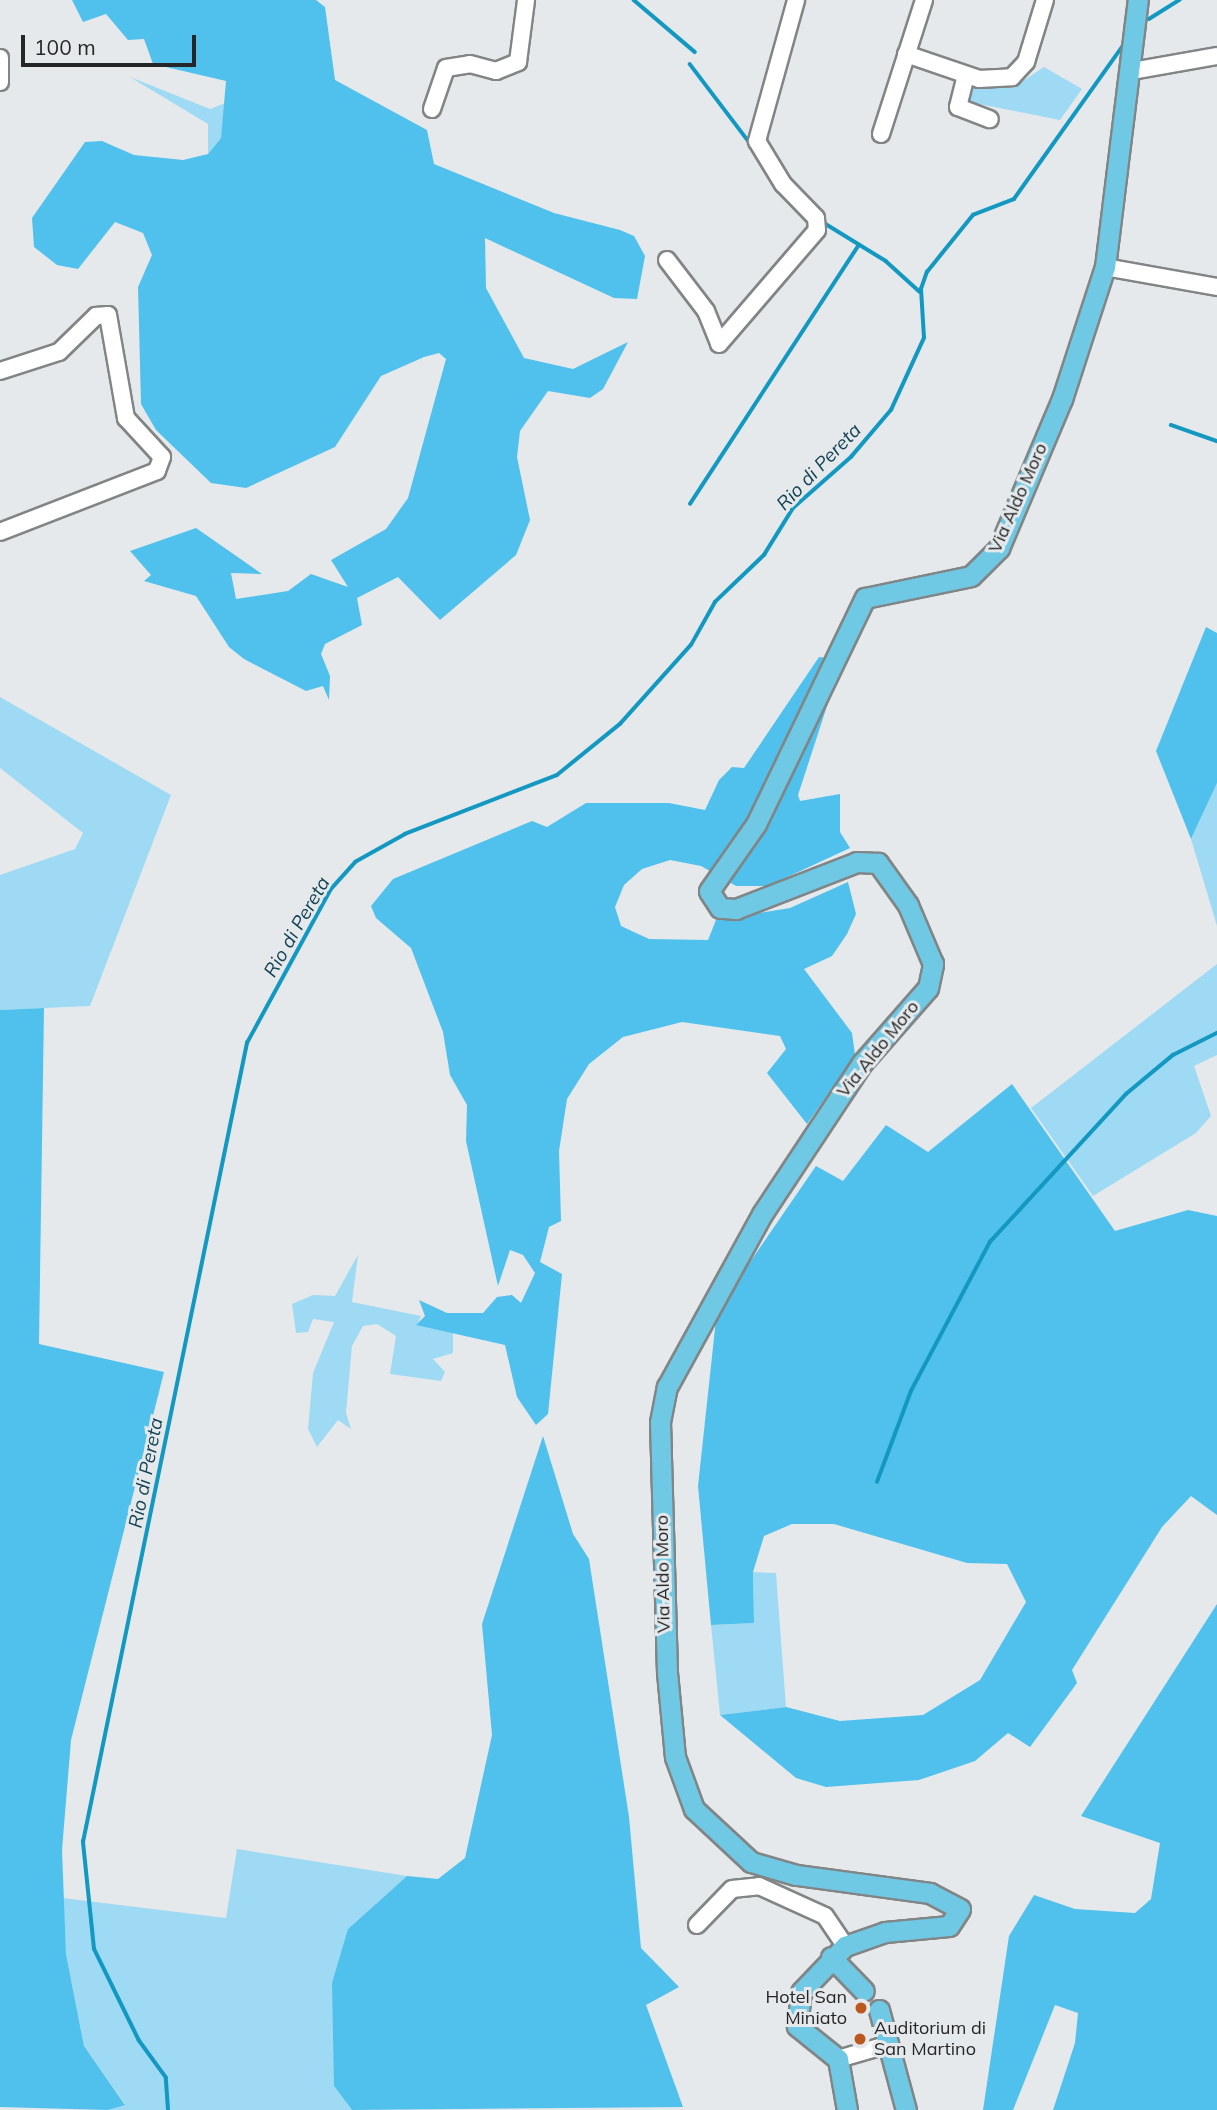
<!DOCTYPE html>
<style>
body{margin:0}
#map{position:relative;width:1217px;height:2110px;overflow:hidden;background:#e6e9eb;font-family:Mulish,sans-serif}
div>[style]{position:absolute}
.green>*{inset:0;background:#9fdaf4}
.forest>*{inset:0;background:#4fc1ec}
.stream>*{height:3.5px;margin:-1.75px;padding:0 1.75px;transform-origin:1.75px;border-radius:1.75px;background:#1298c1}
.roads{filter:drop-shadow(2px 0 #818586) drop-shadow(-2px 0 #818586) drop-shadow(0 2px #818586) drop-shadow(0 -2px #818586)}
.minor>*{height:16px;margin:-8px;padding:0 8px;transform-origin:8px;border-radius:8px;background:#fff}
.major>*{height:19px;margin:-9.5px;padding:0 9.5px;transform-origin:9.5px;border-radius:9.5px;background:#6fc9e4}
.dots>*{width:19px;height:19px;translate:-50% -50%;box-sizing:border-box;border:4px solid #e6e9eb;border-radius:50%}
span{translate:-50% -50%;white-space:nowrap;text-align:center;line-height:1.15;-webkit-text-stroke:6px #e6e9eb;paint-order:stroke}
.street-label{font-size:18px;color:#252627}
.poi-label{font-size:18px;color:#252627}
.right{translate:-100% -50%;text-align:right}
.left{translate:0 -50%;text-align:left}
.water-label{font-size:19px;color:#114354;font-style:italic}
.scale{position:absolute;left:21px;top:35px;width:175px;height:32px;box-sizing:border-box;border:4px solid #252627;border-top:0;padding-left:9px;font-size:21px;line-height:24px;white-space:nowrap;color:#252627;-webkit-text-stroke:5px #e6e9eb;paint-order:stroke}
</style>
<div id="map">
<div class="green">
<div style="clip-path:polygon(1044px 67px,1082px 89px,1060px 120px,969px 102px,974px 86px,1012px 88px)"></div>
<div style="clip-path:polygon(130px 77px,210px 109px,228px 102px,221px 138px,208px 154px,208px 124px)"></div>
<div style="clip-path:polygon(0 697px,171px 795px,90px 1006px,0 1010px,0 875px,75px 849px,83px 833px,0 768px)"></div>
<div style="clip-path:polygon(1217px 783px,1217px 926px,1191px 839px)"></div>
<div style="clip-path:polygon(1217px 964px,1217px 1055px,1194px 1066px,1211px 1116px,1196px 1133px,1093px 1196px,1031px 1108px)"></div>
<div style="clip-path:polygon(358px 1255px,352px 1302px,421px 1316px,417px 1325px,453px 1333px,453px 1353px,433px 1359px,445px 1372px,441px 1381px,390px 1374px,396px 1336px,377px 1324px,363px 1326px,352px 1346px,346px 1413px,351px 1429px,338px 1420px,317px 1447px,308px 1429px,313px 1373px,334px 1322px,313px 1319px,308px 1332px,296px 1333px,292px 1304px,313px 1295px,335px 1296px)"></div>
<div style="clip-path:polygon(753px 1572px,776px 1573px,786px 1707px,720px 1715px,711px 1625px,754px 1623px)"></div>
<div style="clip-path:polygon(237px 1849px,407px 1876px,348px 1929px,334px 2086px,352px 2110px,108px 2110px,125px 2104px,84px 2046px,66px 1954px,63px 1898px,226px 1918px)"></div>
</div>
<div class="forest">
<div style="clip-path:polygon(72px 0,316px 0,325px 7px,335px 80px,427px 130px,434px 164px,554px 213px,620px 230px,634px 236px,645px 256px,637px 299px,614px 298px,485px 238px,486px 288px,524px 358px,573px 369px,628px 342px,603px 389px,590px 398px,548px 391px,520px 431px,517px 457px,530px 520px,516px 555px,440px 620px,398px 577px,357px 598px,362px 625px,325px 644px,321px 654px,330px 676px,329px 700px,323px 686px,306px 691px,244px 659px,229px 647px,196px 596px,144px 581px,151px 575px,130px 551px,196px 528px,262px 574px,231px 573px,236px 599px,288px 591px,311px 574px,348px 587px,331px 560px,386px 529px,408px 498px,446px 359px,439px 353px,424px 357px,381px 376px,335px 447px,246px 488px,211px 483px,156px 430px,141px 404px,138px 287px,152px 255px,143px 233px,115px 222px,78px 269px,57px 265px,34px 247px,32px 218px,85px 142px,102px 141px,134px 155px,183px 160px,208px 154px,221px 138px,226px 81px,153px 64px,144px 39px,128px 40px,106px 14px,83px 22px)"></div>
<div style="clip-path:polygon(1206px 627px,1217px 633px,1217px 783px,1191px 839px,1156px 751px)"></div>
<div style="clip-path:polygon(819px 657px,842px 660px,798px 795px,800px 801px,840px 794px,840px 832px,850px 848px,768px 886px,736px 886px,701px 866px,670px 860px,642px 869px,624px 885px,615px 907px,621px 926px,649px 939px,708px 940px,716px 920px,790px 908px,848px 882px,856px 914px,847px 934px,832px 956px,804px 969px,852px 1033px,855px 1055px,807px 1124px,767px 1073px,786px 1049px,780px 1036px,682px 1022px,623px 1037px,589px 1064px,567px 1099px,559px 1151px,561px 1221px,549px 1227px,540px 1262px,562px 1274px,548px 1414px,536px 1425px,517px 1397px,505px 1345px,416px 1325px,425px 1316px,419px 1300px,447px 1313px,483px 1313px,497px 1297px,512px 1295px,521px 1303px,535px 1273px,523px 1255px,510px 1250px,498px 1286px,466px 1141px,467px 1105px,450px 1075px,443px 1032px,411px 948px,376px 918px,371px 906px,393px 879px,532px 821px,547px 827px,586px 803px,669px 803px,705px 810px,719px 780px,732px 767px,744px 768px)"></div>
<div style="clip-path:polygon(44px 1008px,39px 1344px,164px 1372px,71px 1740px,62px 1850px,66px 1954px,84px 2046px,125px 2105px,108px 2110px,0 2107px,0 1010px)"></div>
<div style="clip-path:polygon(1012px 1084px,1115px 1231px,1188px 1210px,1217px 1216px,1217px 1515px,1191px 1496px,1162px 1527px,1072px 1670px,1077px 1683px,1030px 1747px,1008px 1733px,975px 1761px,919px 1780px,826px 1787px,796px 1778px,720px 1715px,786px 1707px,840px 1721px,923px 1715px,980px 1680px,1026px 1602px,1007px 1564px,967px 1563px,834px 1524px,792px 1524px,764px 1536px,753px 1572px,754px 1623px,711px 1625px,698px 1486px,717px 1310px,816px 1166px,843px 1181px,886px 1125px,928px 1152px)"></div>
<div style="clip-path:polygon(543px 1436px,573px 1534px,589px 1559px,629px 1817px,641px 1948px,679px 1987px,646px 2005px,683px 2107px,352px 2110px,334px 2086px,332px 1983px,348px 1929px,407px 1876px,438px 1879px,465px 1858px,492px 1735px,482px 1624px)"></div>
<div style="clip-path:polygon(1217px 1604px,1217px 2110px,1053px 2110px,1075px 2043px,1078px 2013px,1055px 2005px,1013px 2110px,983px 2110px,1009px 1936px,1034px 1895px,1075px 1909px,1135px 1913px,1151px 1899px,1160px 1843px,1081px 1816px)"></div>
</div>
<div class="stream">
<div style="left:634px;top:0;width:80px;rotate:40.4deg"></div>
<div style="left:1149px;top:19px;width:36px;rotate:-32deg"></div>
<div style="left:690px;top:64px;width:99px;rotate:52.8deg"></div>
<div style="left:759px;top:159px;width:34px;rotate:58deg"></div>
<div style="left:787px;top:199px;width:17px;rotate:45deg"></div>
<div style="left:821px;top:221px;width:76px;rotate:31.6deg"></div>
<div style="left:886px;top:261px;width:45px;rotate:42.3deg"></div>
<div style="left:1171px;top:425px;width:49px;rotate:19.2deg"></div>
<div style="left:690px;top:504px;width:309px;rotate:-56.9deg"></div>
<div style="left:877px;top:1482px;width:97px;rotate:-69.5deg"></div>
<div style="left:911px;top:1391px;width:169px;rotate:-62.1deg"></div>
<div style="left:990px;top:1242px;width:201px;rotate:-47.4deg"></div>
<div style="left:1126px;top:1094px;width:61px;rotate:-39.7deg"></div>
<div style="left:1173px;top:1055px;width:49px;rotate:-26.6deg"></div>
<div style="left:168px;top:2110px;width:32px;rotate:-94deg"></div>
<div style="left:166px;top:2078px;width:46px;rotate:-126.1deg"></div>
<div style="left:139px;top:2041px;width:102px;rotate:-116.1deg"></div>
<div style="left:94px;top:1949px;width:108px;rotate:-95.9deg"></div>
<div style="left:83px;top:1842px;width:816px;rotate:-78.4deg"></div>
<div style="left:247px;top:1043px;width:175px;rotate:-61.4deg"></div>
<div style="left:331px;top:889px;width:36px;rotate:-48deg"></div>
<div style="left:355px;top:862px;width:57px;rotate:-29.2deg"></div>
<div style="left:405px;top:834px;width:163px;rotate:-21.2deg"></div>
<div style="left:557px;top:775px;width:81px;rotate:-39deg"></div>
<div style="left:620px;top:724px;width:106px;rotate:-48.1deg"></div>
<div style="left:691px;top:645px;width:49px;rotate:-60.8deg"></div>
<div style="left:715px;top:602px;width:68px;rotate:-43.8deg"></div>
<div style="left:764px;top:555px;width:55px;rotate:-58.3deg"></div>
<div style="left:793px;top:508px;width:77px;rotate:-41.3deg"></div>
<div style="left:851px;top:457px;width:62px;rotate:-49.6deg"></div>
<div style="left:891px;top:410px;width:79px;rotate:-65.4deg"></div>
<div style="left:924px;top:338px;width:49px;rotate:-93.5deg"></div>
<div style="left:921px;top:289px;width:18px;rotate:-71deg"></div>
<div style="left:927px;top:272px;width:73px;rotate:-51.1deg"></div>
<div style="left:973px;top:215px;width:44px;rotate:-21.3deg"></div>
<div style="left:1014px;top:199px;width:190px;rotate:-54.6deg"></div>
</div>
<div class="roads">
<div class="minor">
<div style="left:906px;top:54px;width:77px;rotate:18.9deg"></div>
<div style="left:979px;top:79px;width:33px;rotate:-3deg"></div>
<div style="left:1012px;top:77px;width:21px;rotate:-47deg"></div>
<div style="left:1026px;top:62px;width:65px;rotate:-73deg"></div>
<div style="left:0;top:58px;width:24px;rotate:90deg"></div>
<div style="left:1132px;top:71px;width:86px;rotate:-10deg"></div>
<div style="left:966px;top:75px;width:33px;rotate:104deg"></div>
<div style="left:958px;top:107px;width:34px;rotate:21deg"></div>
<div style="left:432px;top:109px;width:43px;rotate:-71.1deg"></div>
<div style="left:446px;top:68px;width:24px;rotate:-9deg"></div>
<div style="left:470px;top:64px;width:27px;rotate:15deg"></div>
<div style="left:496px;top:71px;width:24px;rotate:-22deg"></div>
<div style="left:518px;top:62px;width:63px;rotate:-82.6deg"></div>
<div style="left:881px;top:134px;width:141px;rotate:-72.2deg"></div>
<div style="left:667px;top:260px;width:64px;rotate:52.6deg"></div>
<div style="left:706px;top:311px;width:35px;rotate:68deg"></div>
<div style="left:719px;top:344px;width:150px;rotate:-49.3deg"></div>
<div style="left:817px;top:230px;width:12px;rotate:-95deg"></div>
<div style="left:816px;top:218px;width:47px;rotate:-134.1deg"></div>
<div style="left:783px;top:184px;width:50px;rotate:-121.2deg"></div>
<div style="left:757px;top:141px;width:146px;rotate:-74.5deg"></div>
<div style="left:1105px;top:267px;width:114px;rotate:10.1deg"></div>
<div style="left:0;top:371px;width:62px;rotate:-17.9deg"></div>
<div style="left:59px;top:352px;width:52px;rotate:-44.2deg"></div>
<div style="left:96px;top:316px;width:12px;rotate:-5deg"></div>
<div style="left:108px;top:315px;width:105px;rotate:80.1deg"></div>
<div style="left:126px;top:418px;width:53px;rotate:47.3deg"></div>
<div style="left:162px;top:457px;width:15px;rotate:110deg"></div>
<div style="left:157px;top:471px;width:168px;rotate:158.8deg"></div>
<div style="left:697px;top:1925px;width:50px;rotate:-45.8deg"></div>
<div style="left:732px;top:1889px;width:27px;rotate:-6deg"></div>
<div style="left:759px;top:1886px;width:72px;rotate:24.4deg"></div>
<div style="left:825px;top:1916px;width:36px;rotate:56deg"></div>
<div style="left:838px;top:2059px;width:54px;rotate:-16.1deg"></div>
</div>
<div class="major">
<div style="left:831px;top:1957px;width:47px;rotate:45.9deg"></div>
<div style="left:879px;top:2010px;width:104px;rotate:74.9deg"></div>
<div style="left:847px;top:2110px;width:52px;rotate:-100deg"></div>
<div style="left:838px;top:2059px;width:53px;rotate:-141.2deg"></div>
<div style="left:797px;top:2026px;width:34px;rotate:-83deg"></div>
<div style="left:801px;top:1992px;width:64px;rotate:-46.3deg"></div>
<div style="left:845px;top:1946px;width:42px;rotate:-19.3deg"></div>
<div style="left:885px;top:1932px;width:64px;rotate:-5.4deg"></div>
<div style="left:949px;top:1926px;width:20px;rotate:-57deg"></div>
<div style="left:960px;top:1909px;width:34px;rotate:-152deg"></div>
<div style="left:930px;top:1893px;width:135px;rotate:-172.3deg"></div>
<div style="left:796px;top:1875px;width:47px;rotate:-163.9deg"></div>
<div style="left:751px;top:1862px;width:78px;rotate:-137.1deg"></div>
<div style="left:694px;top:1809px;width:55px;rotate:-110.1deg"></div>
<div style="left:675px;top:1757px;width:85px;rotate:-95.4deg"></div>
<div style="left:667px;top:1672px;width:250px;rotate:-91.6deg"></div>
<div style="left:660px;top:1422px;width:36px;rotate:-79deg"></div>
<div style="left:667px;top:1387px;width:197px;rotate:-61.2deg"></div>
<div style="left:762px;top:1214px;width:181px;rotate:-56.5deg"></div>
<div style="left:862px;top:1063px;width:100px;rotate:-48.7deg"></div>
<div style="left:928px;top:988px;width:25px;rotate:-78deg"></div>
<div style="left:933px;top:964px;width:64px;rotate:-113deg"></div>
<div style="left:908px;top:905px;width:52px;rotate:-125.5deg"></div>
<div style="left:878px;top:863px;width:21px;rotate:-177deg"></div>
<div style="left:857px;top:862px;width:130px;rotate:158.8deg"></div>
<div style="left:736px;top:909px;width:16px;rotate:-176deg"></div>
<div style="left:720px;top:908px;width:20px;rotate:-123deg"></div>
<div style="left:709px;top:891px;width:82px;rotate:-55deg"></div>
<div style="left:756px;top:824px;width:251px;rotate:-64.3deg"></div>
<div style="left:865px;top:598px;width:108px;rotate:-11.7deg"></div>
<div style="left:971px;top:576px;width:40px;rotate:-45deg"></div>
<div style="left:999px;top:548px;width:162px;rotate:-67.1deg"></div>
<div style="left:1062px;top:399px;width:139px;rotate:-72deg"></div>
<div style="left:1105px;top:267px;width:269px;rotate:-83deg"></div>
</div>
</div>
<div class="dots">
<div style="left:861px;top:2008px;background:#ba581e"></div>
<div style="left:860px;top:2039px;background:#ba581e"></div>
</div>
<div class="street-label">
<span style="left:1018px;top:498px;rotate:-66deg">Via Aldo Moro</span>
<span style="left:878px;top:1049px;rotate:-51deg">Via Aldo Moro</span>
<span style="left:663px;top:1574px;rotate:-91deg">Via Aldo Moro</span>
</div>
<div class="poi-label">
<span class="right" style="left:847px;top:2008px">Hotel San<br>Miniato</span>
<span class="left" style="left:874px;top:2039px">Auditorium di<br>San Martino</span>
</div>
<div class="water-label">
<span style="left:819px;top:467px;rotate:-46deg">Rio di Pereta</span>
<span style="left:297px;top:927px;rotate:-60deg">Rio di Pereta</span>
<span style="left:146px;top:1473px;rotate:-79deg">Rio di Pereta</span>
</div>
<div class="scale">100 m</div>
</div>
